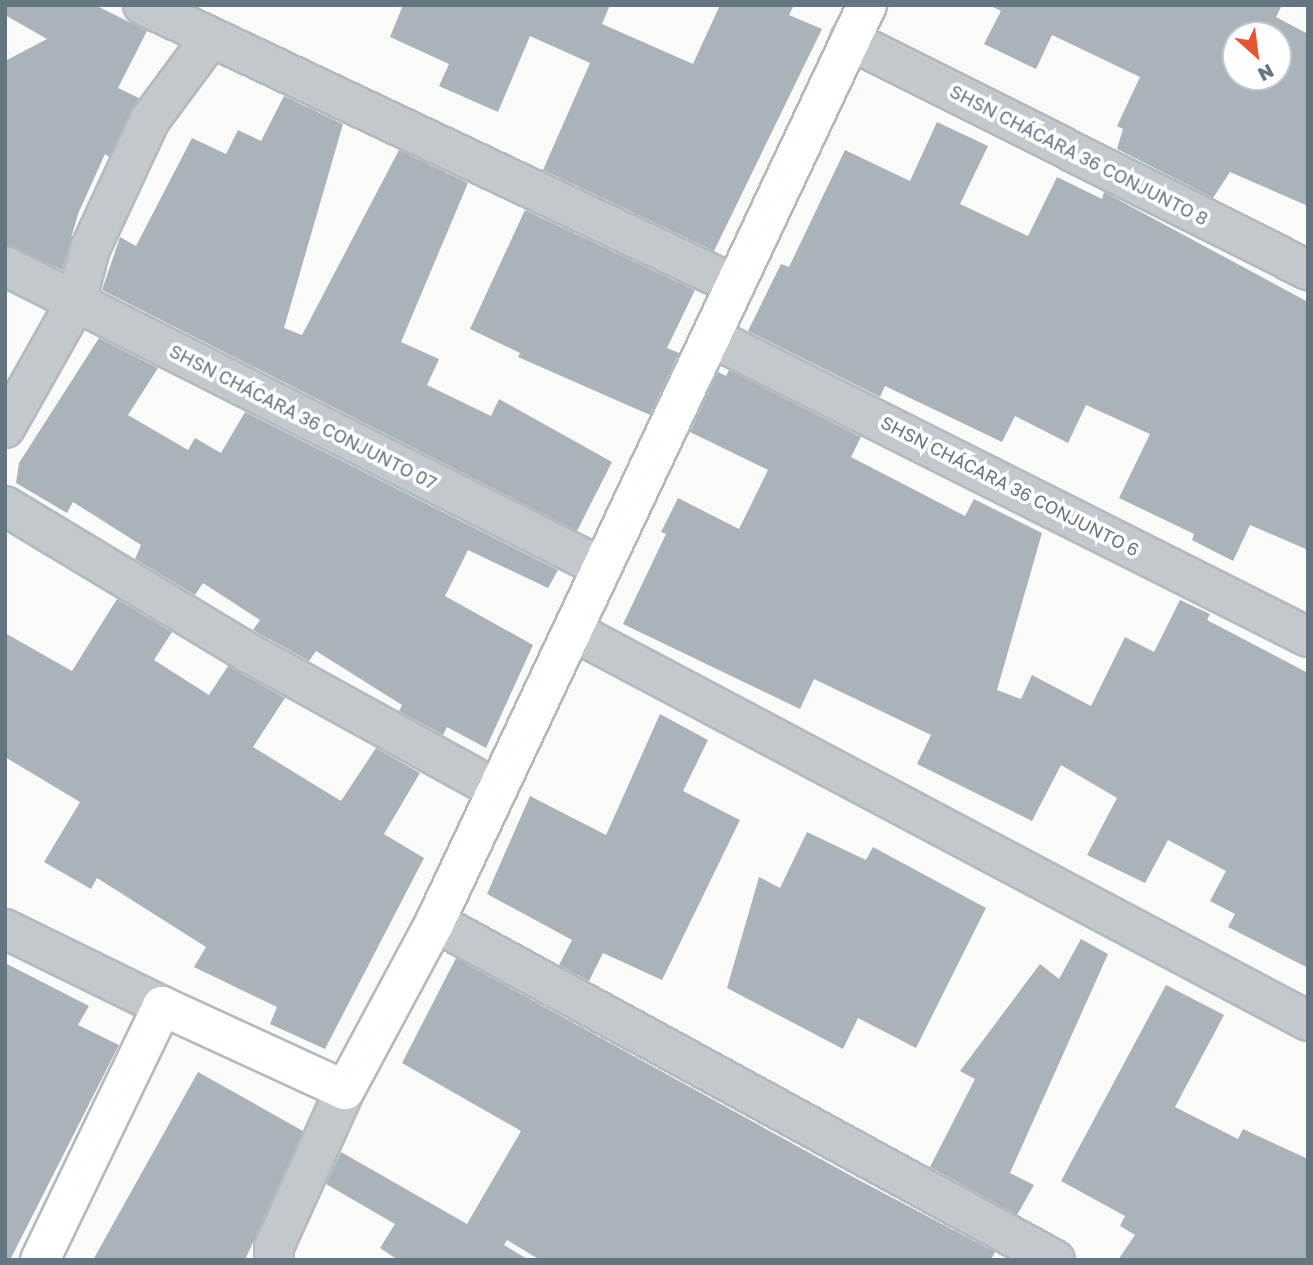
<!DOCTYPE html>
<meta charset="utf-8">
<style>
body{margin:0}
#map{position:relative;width:1313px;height:1265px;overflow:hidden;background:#fafaf8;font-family:"Golos Text",sans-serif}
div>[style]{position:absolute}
.building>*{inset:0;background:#aab3b9}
.roads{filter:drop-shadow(2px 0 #b3babf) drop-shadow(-2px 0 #b3babf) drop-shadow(0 2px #b3babf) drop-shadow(0 -2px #b3babf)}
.street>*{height:38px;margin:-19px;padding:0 19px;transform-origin:19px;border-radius:19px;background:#c3c8cc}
.secondary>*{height:38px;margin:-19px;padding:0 19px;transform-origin:19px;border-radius:19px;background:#fff}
span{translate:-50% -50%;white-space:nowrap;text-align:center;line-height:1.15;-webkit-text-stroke:7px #fff;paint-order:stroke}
.street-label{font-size:18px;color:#657683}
.frame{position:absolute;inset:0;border:7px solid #657683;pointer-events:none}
.north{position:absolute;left:1222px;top:21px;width:70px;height:70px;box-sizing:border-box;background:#fff;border:2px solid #c1c8cd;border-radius:50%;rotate:152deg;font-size:19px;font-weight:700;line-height:28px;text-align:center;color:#657683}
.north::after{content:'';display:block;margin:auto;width:24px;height:32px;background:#e4572e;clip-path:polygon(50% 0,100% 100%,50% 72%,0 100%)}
</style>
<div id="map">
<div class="building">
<div style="clip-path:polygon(5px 5px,95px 5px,147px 31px,118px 88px,139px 98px,109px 157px,105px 154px,78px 214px,62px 270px,5px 244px,5px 61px,47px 39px,5px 15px)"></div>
<div style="clip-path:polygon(403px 5px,610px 5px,602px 24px,693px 64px,720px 5px,794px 5px,789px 15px,822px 29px,714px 251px,543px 170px,590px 63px,530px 36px,498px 112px,439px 86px,449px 64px,390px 37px)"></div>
<div style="clip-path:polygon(evenodd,989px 5px,1282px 5px,1276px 17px,1308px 34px,1308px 206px,1230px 172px,1213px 198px,1117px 149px,1123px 129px,1117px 126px,1140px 77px,1052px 35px,1036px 69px,984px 44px,1001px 11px,989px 5px,1236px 35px,1278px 35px,1278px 77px,1236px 77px,1236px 35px)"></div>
<div style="clip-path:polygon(284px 96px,343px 124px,284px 328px,302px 335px,399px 150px,468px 183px,401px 342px,439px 359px,427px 385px,491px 416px,499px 399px,612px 462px,577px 531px,102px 290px,120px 237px,136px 246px,192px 138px,226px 154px,238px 130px,261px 141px)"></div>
<div style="clip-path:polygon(937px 122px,988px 146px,960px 204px,1028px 236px,1057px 177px,1102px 199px,1104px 192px,1308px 302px,1308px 550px,1250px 525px,1233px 561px,1192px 540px,1194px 534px,1119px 498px,1150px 434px,1086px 405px,1068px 443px,1015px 416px,1002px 442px,885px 386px,880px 397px,748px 331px,781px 264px,789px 267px,845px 150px,910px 181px)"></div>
<div style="clip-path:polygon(525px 210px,695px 290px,667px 348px,679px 353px,650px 415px,518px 357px,520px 353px,470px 329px)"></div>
<div style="clip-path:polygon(99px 338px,158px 368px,128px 415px,188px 450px,195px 438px,221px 453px,245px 412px,558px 570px,548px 588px,468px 550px,445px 596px,533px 645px,486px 748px,447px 727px,443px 735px,399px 711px,402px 705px,316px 651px,309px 661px,260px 634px,253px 630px,260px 620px,203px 583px,195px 595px,135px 559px,141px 545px,73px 502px,67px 513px,16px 483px,19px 463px)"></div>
<div style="clip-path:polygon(729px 370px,861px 437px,851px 457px,965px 516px,974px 499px,1042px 533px,997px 690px,1021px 699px,1032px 675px,1091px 706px,1125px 637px,1154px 652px,1180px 600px,1210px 614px,1207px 620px,1308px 673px,1308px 968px,1228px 927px,1235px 914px,1210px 901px,1226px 871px,1168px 840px,1145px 883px,1087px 855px,1117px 798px,1061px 765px,1032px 821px,917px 764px,931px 735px,814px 679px,800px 709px,623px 624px,666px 534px,661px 532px,678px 498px,739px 529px,768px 470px,690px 432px,718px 372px,726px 376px)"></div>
<div style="clip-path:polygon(117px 599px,172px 632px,154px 660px,209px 695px,228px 666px,285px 698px,253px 747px,341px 801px,376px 748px,420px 773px,384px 834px,424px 858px,325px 1049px,270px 1024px,277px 1007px,194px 967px,206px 947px,97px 878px,91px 889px,44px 862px,80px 802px,5px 757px,5px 633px,72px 671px)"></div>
<div style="clip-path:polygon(660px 714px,708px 740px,683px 791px,740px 820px,662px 980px,603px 953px,589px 981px,559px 965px,572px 940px,487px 894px,530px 796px,606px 835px)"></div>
<div style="clip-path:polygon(807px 832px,866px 860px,873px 847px,986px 908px,916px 1048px,858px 1018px,843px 1049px,727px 988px,759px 877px,780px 888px)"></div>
<div style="clip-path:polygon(1081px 939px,1108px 954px,1010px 1173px,1034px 1185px,1017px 1215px,930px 1167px,975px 1079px,960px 1071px,1040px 964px,1059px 979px)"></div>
<div style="clip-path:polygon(456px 958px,857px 1179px,995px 1252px,991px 1260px,540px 1260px,507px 1240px,504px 1245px,529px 1260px,398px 1260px,380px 1248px,395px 1224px,326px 1184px,341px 1152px,467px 1224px,521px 1131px,402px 1063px)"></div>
<div style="clip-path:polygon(5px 963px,89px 1006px,78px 1025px,119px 1045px,10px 1260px,5px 1260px)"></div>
<div style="clip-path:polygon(1166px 985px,1224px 1015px,1175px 1107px,1238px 1139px,1243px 1129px,1308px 1159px,1308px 1260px,1118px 1260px,1135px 1235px,1120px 1226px,1125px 1216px,1061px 1181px)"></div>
<div style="clip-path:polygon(198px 1072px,303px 1131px,245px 1260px,93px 1260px)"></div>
</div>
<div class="roads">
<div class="street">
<div style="left:143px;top:5px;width:655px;rotate:25.31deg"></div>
<div style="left:850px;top:40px;width:513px;rotate:26.67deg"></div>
<div style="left:5px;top:266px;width:668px;rotate:26.8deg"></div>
<div style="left:711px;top:337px;width:668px;rotate:26.68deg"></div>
<div style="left:5px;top:428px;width:145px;rotate:-60.6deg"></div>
<div style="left:76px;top:302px;width:55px;rotate:-75.2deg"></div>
<div style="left:90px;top:249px;width:142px;rotate:-65.1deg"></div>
<div style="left:150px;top:120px;width:101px;rotate:-53.5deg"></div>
<div style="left:5px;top:506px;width:285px;rotate:31.1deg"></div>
<div style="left:249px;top:653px;width:281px;rotate:28.9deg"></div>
<div style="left:573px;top:631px;width:832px;rotate:27.95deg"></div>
<div style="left:435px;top:922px;width:706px;rotate:28.6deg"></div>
<div style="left:5px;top:929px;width:175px;rotate:26.1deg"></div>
<div style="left:274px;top:1260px;width:13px;rotate:-90deg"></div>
<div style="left:274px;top:1247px;width:172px;rotate:-65.7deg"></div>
</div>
<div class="secondary">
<div style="left:40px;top:1260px;width:282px;rotate:-64.3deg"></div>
<div style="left:162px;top:1006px;width:201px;rotate:24.7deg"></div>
<div style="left:345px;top:1090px;width:191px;rotate:-61.8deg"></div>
<div style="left:435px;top:922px;width:1014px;rotate:-64.77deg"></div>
</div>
</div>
<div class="street-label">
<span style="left:1079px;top:155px;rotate:27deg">SHSN CHÁCARA 36 CONJUNTO 8</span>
<span style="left:303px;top:417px;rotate:27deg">SHSN CHÁCARA 36 CONJUNTO 07</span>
<span style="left:1010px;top:486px;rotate:27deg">SHSN CHÁCARA 36 CONJUNTO 6</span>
</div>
<div class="frame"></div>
<div class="north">N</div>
</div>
